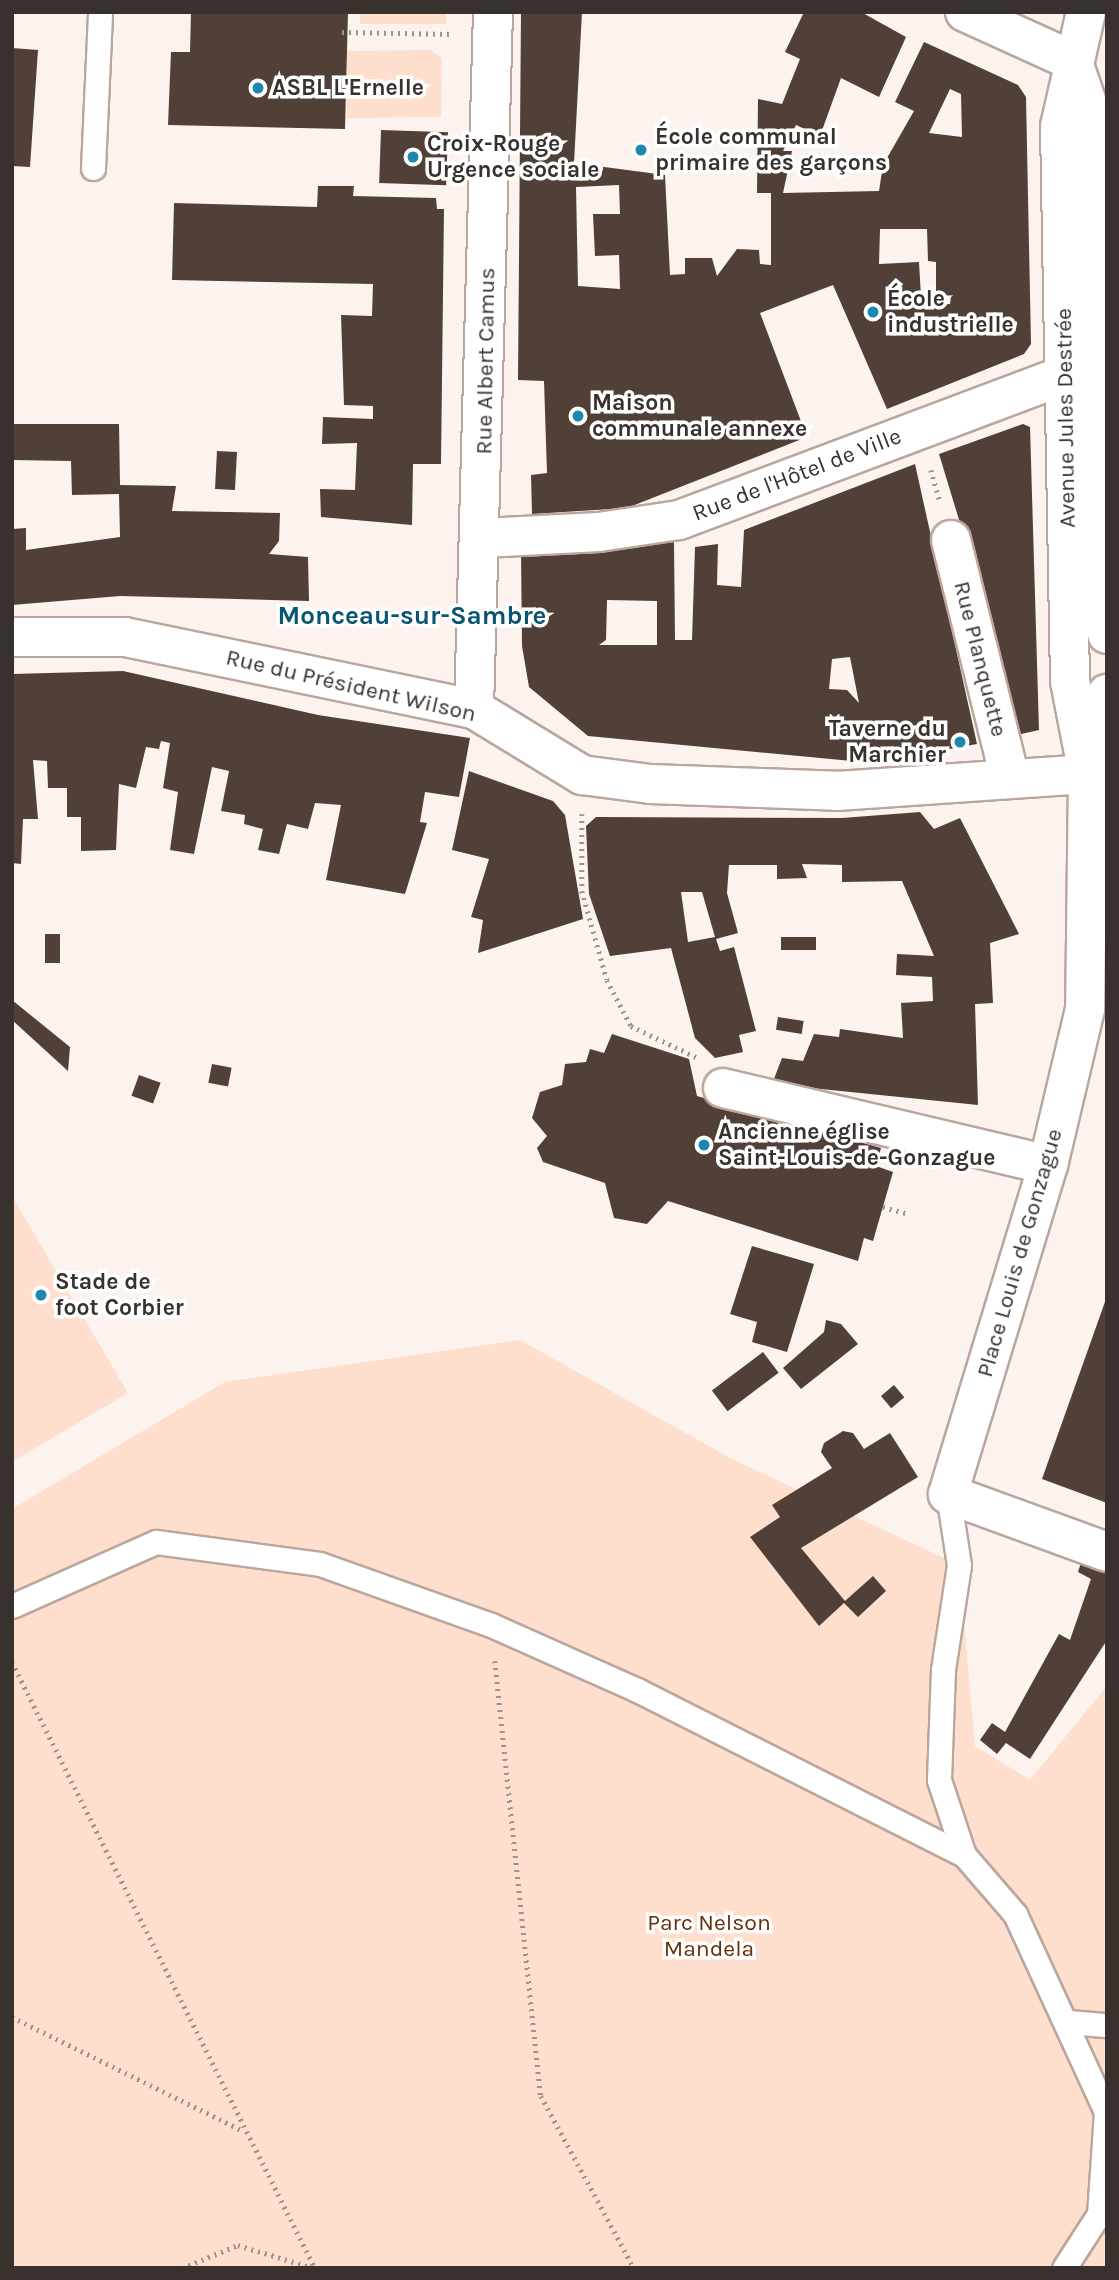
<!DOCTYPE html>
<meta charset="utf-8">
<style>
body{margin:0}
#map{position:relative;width:1119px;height:2280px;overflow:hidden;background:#fcf3ef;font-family:Karla,sans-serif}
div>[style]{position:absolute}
.green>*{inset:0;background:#fedecd;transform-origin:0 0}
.building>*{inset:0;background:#514037;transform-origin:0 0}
.path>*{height:4.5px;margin-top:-2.25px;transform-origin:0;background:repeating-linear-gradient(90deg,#9b938f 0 2px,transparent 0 7px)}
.roads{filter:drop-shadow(2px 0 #baa69c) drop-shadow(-2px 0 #baa69c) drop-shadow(0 2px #baa69c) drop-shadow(0 -2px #baa69c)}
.service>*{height:23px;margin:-11.5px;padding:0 11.5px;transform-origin:11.5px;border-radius:11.5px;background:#fff}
.minor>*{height:38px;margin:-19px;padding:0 19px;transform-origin:19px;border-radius:19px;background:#fff}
.dots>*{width:19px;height:19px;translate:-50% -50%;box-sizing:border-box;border:4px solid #fff;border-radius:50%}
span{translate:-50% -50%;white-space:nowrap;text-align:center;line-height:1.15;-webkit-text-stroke:7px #fff;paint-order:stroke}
.poi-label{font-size:23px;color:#39312d;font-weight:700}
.left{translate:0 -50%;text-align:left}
.right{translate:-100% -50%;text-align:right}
.street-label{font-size:23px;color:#39312d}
.park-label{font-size:23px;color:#662f08}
.quarter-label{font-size:26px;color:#095570;font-weight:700}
.frame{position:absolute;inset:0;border:14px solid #39312d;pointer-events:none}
</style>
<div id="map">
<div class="green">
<div style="left:360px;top:12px;width:86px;height:12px"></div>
<div style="clip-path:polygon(430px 50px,442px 58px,441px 117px,347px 118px,347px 51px)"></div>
<div style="clip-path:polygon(12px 1196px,128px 1393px,12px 1462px)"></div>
<div style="clip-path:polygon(520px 1340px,732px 1459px,959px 1565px,975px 1746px,1030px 1780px,1107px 1686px,1107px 2268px,12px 2268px,12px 1509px,225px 1382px)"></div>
</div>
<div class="building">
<div style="clip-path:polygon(191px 12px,348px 12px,345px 129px,168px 125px,171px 52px,190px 52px)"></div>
<div style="clip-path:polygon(evenodd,521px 12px,582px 12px,574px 163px,665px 175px,670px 275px,685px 274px,685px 258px,712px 258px,717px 276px,737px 249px,759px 250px,760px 264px,771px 265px,771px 193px,757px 193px,758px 99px,782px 104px,800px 59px,785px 52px,804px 12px,861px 12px,906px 37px,879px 97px,841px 78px,820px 136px,796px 125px,783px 151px,792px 151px,783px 193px,879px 191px,883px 165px,914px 111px,895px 102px,924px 42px,1018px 85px,1026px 97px,1031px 344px,1024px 354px,887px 409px,833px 285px,760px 313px,807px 437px,627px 508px,532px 514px,531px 475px,547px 473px,544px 381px,518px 380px,521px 12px,950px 89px,961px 94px,962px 137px,929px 133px,950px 89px,521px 12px,619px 185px,620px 214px,593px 214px,595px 256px,619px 255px,620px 289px,578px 286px,576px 187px,619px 185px,521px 12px,880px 229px,927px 229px,928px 261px,936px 262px,936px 296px,951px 297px,950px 304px,933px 305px,933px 296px,921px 297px,919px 262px,879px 264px,880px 229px,521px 12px,667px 422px,671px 431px,656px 437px,652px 428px,667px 422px)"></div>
<div style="clip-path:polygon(12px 48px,38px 50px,30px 167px,12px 166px)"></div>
<div style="left:381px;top:130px;width:67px;height:53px;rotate:2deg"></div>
<div style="clip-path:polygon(318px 186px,354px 186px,353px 196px,436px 198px,437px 209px,444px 209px,441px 464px,413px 464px,412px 525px,321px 517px,320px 489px,355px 490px,357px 443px,322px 444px,323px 417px,373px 419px,373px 406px,344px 405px,341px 315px,372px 316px,373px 284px,172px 280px,174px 203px,317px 207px)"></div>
<div style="clip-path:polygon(12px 424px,119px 424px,120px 485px,176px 486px,172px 511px,280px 513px,279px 541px,269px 554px,308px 557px,309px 601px,120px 596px,12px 605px,12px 529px,26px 528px,26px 550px,120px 537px,119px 494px,72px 495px,71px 461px,12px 460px)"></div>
<div style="clip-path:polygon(1023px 424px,1030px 427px,1039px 730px,1008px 737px,967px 546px,939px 454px)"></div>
<div style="left:217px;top:451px;width:20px;height:38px;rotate:3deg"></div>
<div style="clip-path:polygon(evenodd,915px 464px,977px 744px,873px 763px,588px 736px,529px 687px,522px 646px,521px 553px,674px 542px,675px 640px,692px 640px,695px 547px,718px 544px,717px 585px,741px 587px,744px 530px,915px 464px,607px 600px,657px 601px,657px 645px,599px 645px,606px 640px,607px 600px,915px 464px,850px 657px,859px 703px,847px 690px,829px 689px,832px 659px,850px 657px)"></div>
<div style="clip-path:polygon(123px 671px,318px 715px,470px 738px,459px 797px,425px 792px,420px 822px,427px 823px,405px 894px,326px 880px,341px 805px,315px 803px,308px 829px,287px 824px,279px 854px,258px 850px,263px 829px,244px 824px,245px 815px,221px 811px,229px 771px,212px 767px,194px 854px,170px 850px,178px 792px,163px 788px,170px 743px,161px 741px,159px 749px,146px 747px,136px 788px,119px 784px,116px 850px,81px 851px,81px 817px,67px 817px,67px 788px,48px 788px,47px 761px,33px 760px,38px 819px,23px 819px,21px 864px,12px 863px,12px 674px)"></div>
<div style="clip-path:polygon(469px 771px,553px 801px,565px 815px,583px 919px,478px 953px,483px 920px,471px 917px,489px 859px,452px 850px)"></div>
<div style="clip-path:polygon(evenodd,920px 812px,934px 829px,960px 818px,1019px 934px,990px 943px,993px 1003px,975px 1004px,978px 1105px,772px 1084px,782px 1058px,803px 1061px,814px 1034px,839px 1037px,840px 1029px,903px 1038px,901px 1003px,933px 1001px,932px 977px,896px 975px,897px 954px,934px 956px,902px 881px,842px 882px,842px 865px,802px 864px,807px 878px,777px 879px,777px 865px,729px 865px,727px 893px,738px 933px,716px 939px,720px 951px,734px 947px,756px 1031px,739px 1035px,743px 1052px,715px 1058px,695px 1038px,671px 948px,610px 956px,589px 894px,586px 826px,596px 817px,842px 818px,920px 812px,681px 892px,702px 892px,715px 937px,688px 942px,681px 892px)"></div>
<div style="left:45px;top:934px;width:15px;height:29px"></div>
<div style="left:781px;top:937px;width:35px;height:13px"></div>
<div style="clip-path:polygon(12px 1000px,70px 1047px,68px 1071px,12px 1020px)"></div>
<div style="left:778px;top:1017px;width:26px;height:13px;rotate:9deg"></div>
<div style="clip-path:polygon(612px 1034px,689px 1059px,697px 1096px,881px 1148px,876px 1166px,893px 1172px,873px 1241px,864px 1238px,858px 1261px,668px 1201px,647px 1224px,614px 1218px,605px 1183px,543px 1162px,537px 1148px,547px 1136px,532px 1118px,540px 1092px,562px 1085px,565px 1064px,586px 1062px,590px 1049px,604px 1053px)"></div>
<div style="left:212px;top:1064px;width:20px;height:19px;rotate:11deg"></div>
<div style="left:139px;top:1075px;width:23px;height:22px;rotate:20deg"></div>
<div style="clip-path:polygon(752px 1246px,814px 1264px,787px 1352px,752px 1342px,757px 1322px,730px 1314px)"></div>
<div style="clip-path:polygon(1106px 1299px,1107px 1299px,1107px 1503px,1042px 1479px)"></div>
<div style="clip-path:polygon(826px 1320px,841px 1324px,858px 1344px,801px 1389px,783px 1368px,824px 1332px)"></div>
<div style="left:763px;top:1352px;width:26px;height:64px;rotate:53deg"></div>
<div style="left:894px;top:1385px;width:16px;height:17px;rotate:50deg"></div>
<div style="clip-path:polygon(843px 1431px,853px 1433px,864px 1449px,890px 1433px,918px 1477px,801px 1548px,845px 1601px,873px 1576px,886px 1591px,858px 1617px,844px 1603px,819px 1626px,750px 1537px,780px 1517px,772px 1505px,832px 1468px,821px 1452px,824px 1443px)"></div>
<div style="clip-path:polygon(1084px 1553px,1106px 1562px,1107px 1640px,1030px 1759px,1006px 1743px,997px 1754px,980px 1740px,992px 1723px,1005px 1732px,1059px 1634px,1070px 1640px,1091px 1579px,1078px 1572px)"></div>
</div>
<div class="path">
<div style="left:342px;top:32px;width:110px;rotate:1deg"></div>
<div style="left:931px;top:470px;width:33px;rotate:74deg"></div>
<div style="left:582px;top:814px;width:77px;rotate:90deg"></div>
<div style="left:582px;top:891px;width:92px;rotate:74.3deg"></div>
<div style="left:607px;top:980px;width:52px;rotate:62.4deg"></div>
<div style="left:631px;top:1026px;width:72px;rotate:25.5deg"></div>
<div style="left:883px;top:1207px;width:24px;rotate:15deg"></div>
<div style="left:495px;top:1661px;width:437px;rotate:84deg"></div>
<div style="left:541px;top:2096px;width:196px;rotate:61.6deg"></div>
<div style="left:12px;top:1662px;width:678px;rotate:63.43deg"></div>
<div style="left:12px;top:2017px;width:258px;rotate:26.2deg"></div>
<div style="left:182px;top:2268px;width:61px;rotate:-22.3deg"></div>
<div style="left:238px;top:2245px;width:78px;rotate:17deg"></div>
</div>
<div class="roads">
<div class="service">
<div style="left:93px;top:168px;width:156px;rotate:-87.4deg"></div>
<div style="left:948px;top:1494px;width:72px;rotate:81.2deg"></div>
<div style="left:959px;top:1565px;width:106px;rotate:98.7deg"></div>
<div style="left:943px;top:1670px;width:110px;rotate:92.1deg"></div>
<div style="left:939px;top:1780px;width:79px;rotate:71.6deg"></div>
<div style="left:964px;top:1855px;width:78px;rotate:49.2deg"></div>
<div style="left:1015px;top:1914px;width:218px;rotate:65.3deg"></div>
<div style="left:1106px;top:2112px;width:102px;rotate:93.9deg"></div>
<div style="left:1099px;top:2214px;width:64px;rotate:122.9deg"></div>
<div style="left:12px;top:1606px;width:158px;rotate:-24deg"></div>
<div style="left:156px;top:1542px;width:165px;rotate:7.6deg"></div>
<div style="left:320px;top:1564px;width:182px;rotate:19.6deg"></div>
<div style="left:491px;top:1625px;width:160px;rotate:24deg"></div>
<div style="left:637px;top:1690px;width:366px;rotate:26.8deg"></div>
<div style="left:1069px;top:2022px;width:38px;rotate:5deg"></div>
</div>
<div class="minor">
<div style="left:965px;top:12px;width:119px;rotate:24.4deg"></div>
<div style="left:1086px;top:12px;width:117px;rotate:102.8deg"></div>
<div style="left:1060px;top:126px;width:555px;rotate:88.97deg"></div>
<div style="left:1070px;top:681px;width:95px;rotate:79deg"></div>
<div style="left:1088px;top:774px;width:235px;rotate:90.7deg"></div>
<div style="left:1085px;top:1009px;width:160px;rotate:103.3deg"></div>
<div style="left:1048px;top:1165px;width:344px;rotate:106.9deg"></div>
<div style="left:948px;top:1494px;width:169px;rotate:20deg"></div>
<div style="left:1073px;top:62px;width:71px;rotate:71.1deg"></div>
<div style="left:1096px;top:129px;width:505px;rotate:88.75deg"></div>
<div style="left:483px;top:538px;width:116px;rotate:-3deg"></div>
<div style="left:599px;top:532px;width:81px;rotate:-8.5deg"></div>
<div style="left:679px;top:520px;width:450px;rotate:-20.6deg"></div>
<div style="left:951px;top:540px;width:245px;rotate:76.1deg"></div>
<div style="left:12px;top:637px;width:113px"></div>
<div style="left:125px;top:637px;width:356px;rotate:11.7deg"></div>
<div style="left:474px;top:709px;width:127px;rotate:31.4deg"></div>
<div style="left:582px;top:775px;width:69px;rotate:7.5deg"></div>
<div style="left:650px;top:784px;width:187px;rotate:2.1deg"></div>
<div style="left:837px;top:791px;width:252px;rotate:-3.9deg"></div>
<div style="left:474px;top:709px;width:697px;rotate:-88.44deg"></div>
<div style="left:1092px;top:759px;width:67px;rotate:-77deg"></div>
<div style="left:723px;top:1088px;width:334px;rotate:13.3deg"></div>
</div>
</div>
<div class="dots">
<div style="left:258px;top:88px;background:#1c87af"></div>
<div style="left:641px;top:150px;background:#1c87af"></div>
<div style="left:413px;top:157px;background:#1c87af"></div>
<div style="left:873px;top:312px;background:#1c87af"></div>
<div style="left:578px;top:416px;background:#1c87af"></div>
<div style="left:960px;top:742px;background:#1c87af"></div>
<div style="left:704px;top:1145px;background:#1c87af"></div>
<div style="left:41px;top:1295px;background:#1c87af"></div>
</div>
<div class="poi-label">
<span class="left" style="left:272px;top:88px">ASBL L'Ernelle</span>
<span class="left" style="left:655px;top:150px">École communal<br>primaire des garçons</span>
<span class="left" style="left:427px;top:157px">Croix-Rouge<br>Urgence sociale</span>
<span class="left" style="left:887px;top:312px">École<br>industrielle</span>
<span class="left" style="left:592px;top:416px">Maison<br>communale annexe</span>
<span class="right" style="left:946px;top:742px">Taverne du<br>Marchier</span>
<span class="left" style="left:718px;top:1145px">Ancienne église<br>Saint-Louis-de-Gonzague</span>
<span class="left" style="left:55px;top:1295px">Stade de<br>foot Corbier</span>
</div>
<div class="street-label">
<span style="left:486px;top:361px;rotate:-89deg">Rue Albert Camus</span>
<span style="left:1066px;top:418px;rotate:-91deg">Avenue Jules Destrée</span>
<span style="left:797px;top:475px;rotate:-21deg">Rue de l'Hôtel de Ville</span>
<span style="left:980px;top:659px;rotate:76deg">Rue Planquette</span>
<span style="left:351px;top:686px;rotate:13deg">Rue du Président Wilson</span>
<span style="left:1020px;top:1253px;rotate:-74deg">Place Louis de Gonzague</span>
</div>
<div class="park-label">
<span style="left:709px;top:1936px">Parc Nelson<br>Mandela</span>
</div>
<div class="quarter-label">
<span style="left:412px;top:616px">Monceau-sur-Sambre</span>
</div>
<div class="frame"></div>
</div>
